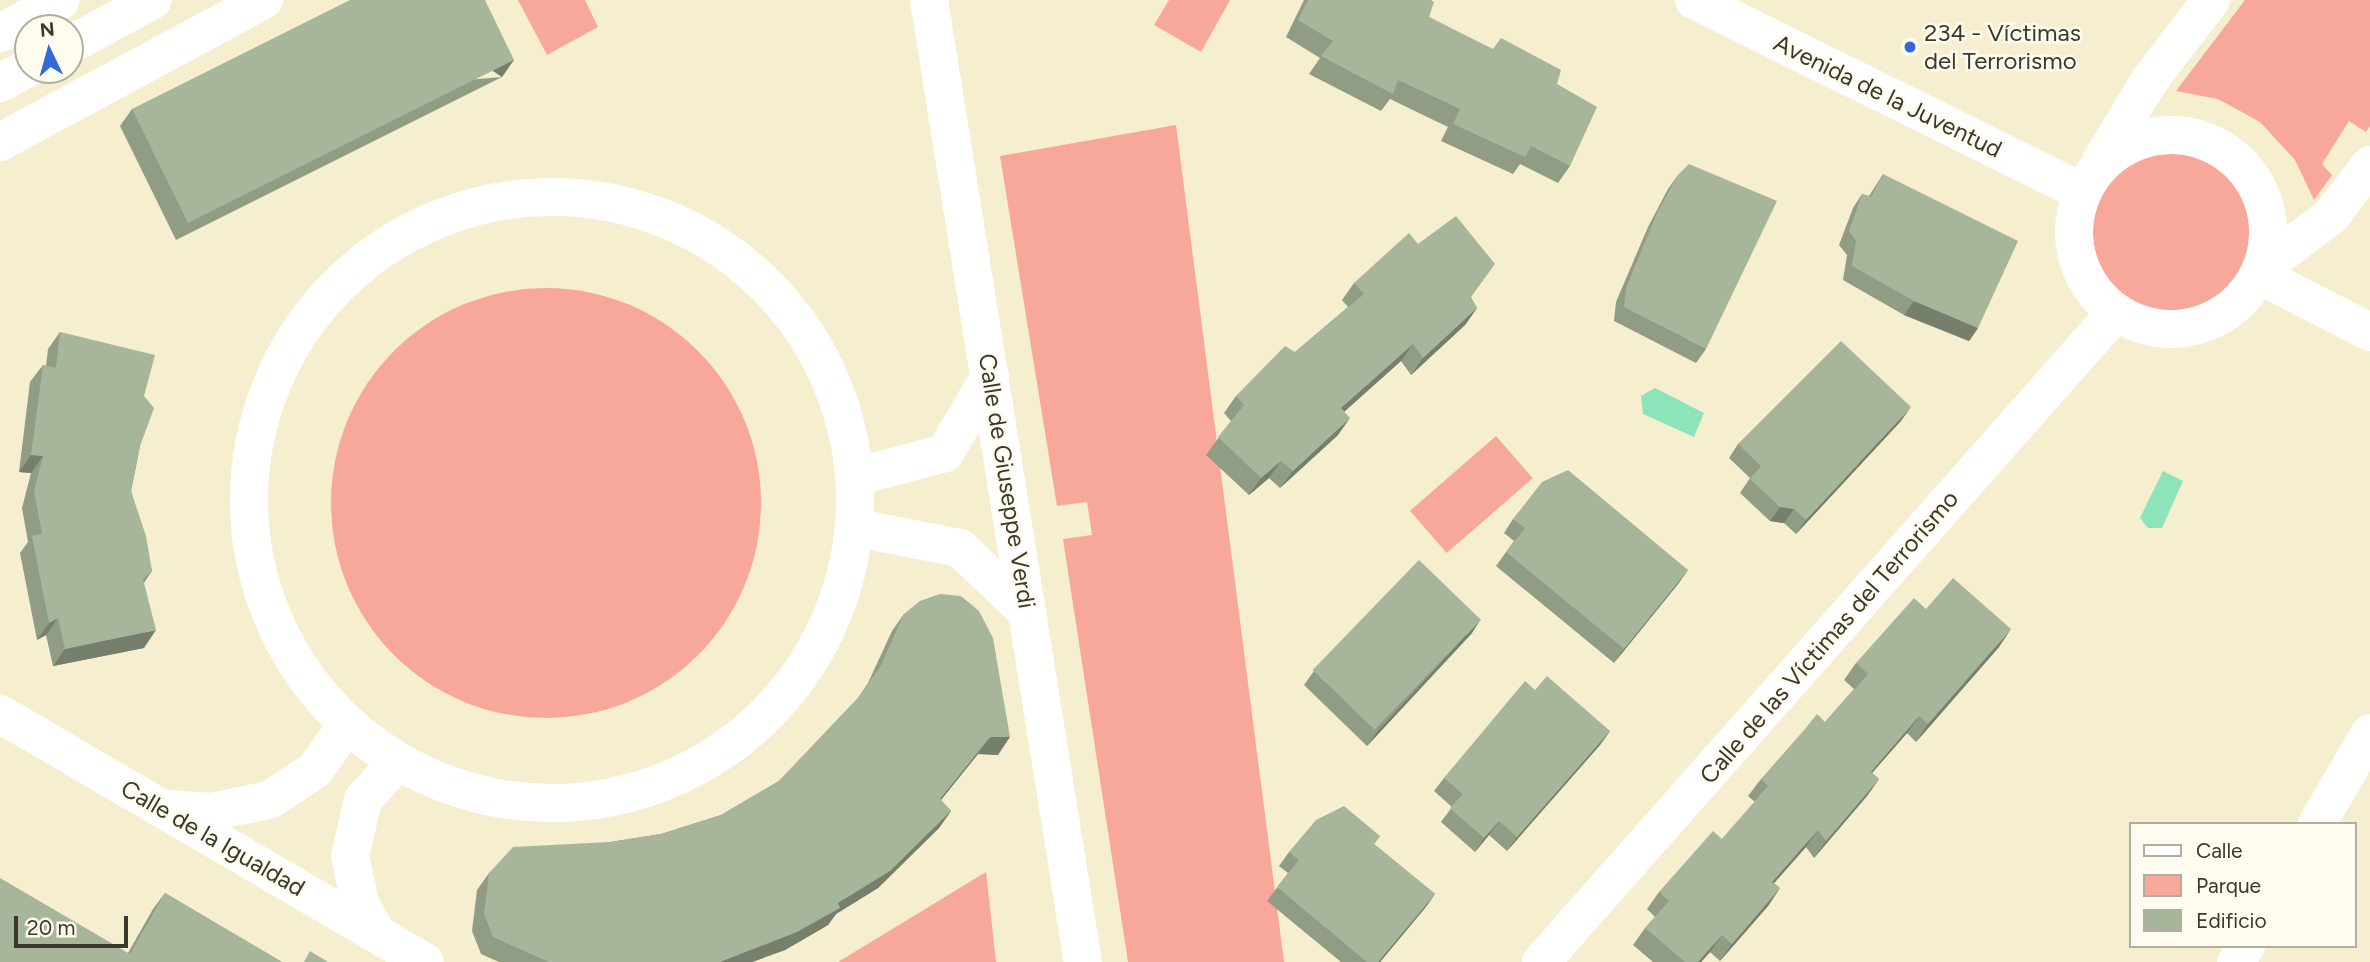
<!DOCTYPE html>
<meta charset="utf-8">
<style>
body{margin:0}
#map{position:relative;width:2370px;height:962px;overflow:hidden;background:#f5eecf;font-family:Figtree,sans-serif}
div>[style]{position:absolute}
.green>*{inset:0;background:#f8a89b;transform-origin:0 0}
.round{border-radius:50%}
.water>*{inset:0;background:#8ce4ba}
.minor>*{height:38px;margin:-19px;padding:0 19px;transform-origin:19px;border-radius:19px;background:#fff}
.minor>.ring{margin:-19px;padding:0;box-sizing:content-box;background:none;border:38px solid #fff;border-radius:50%}
.major>*{height:38px;margin:-19px;padding:0 19px;transform-origin:19px;border-radius:19px;background:#fff}
.wall>*{inset:0;background:#909c84}
.shaded-wall>*{inset:0;background:#757f6c;transform-origin:0 0}
.building>*{inset:0;background:#a7b59a;transform-origin:0 0}
.dots>*{width:19px;height:19px;translate:-50% -50%;box-sizing:border-box;border:4px solid #fefbef;border-radius:50%}
span{translate:-50% -50%;white-space:nowrap;text-align:center;line-height:1.15;-webkit-text-stroke:5px #fefbef;paint-order:stroke}
.poi-label{font-size:24px;color:#3b382c}
.left{translate:0 -50%;text-align:left}
.street-label{font-size:24px;color:#3b382c}
.legend{position:absolute;left:2129px;top:822px;width:228px;height:126px;box-sizing:border-box;background:#fefbef;border:2px solid #b0ada1;margin:0;padding:9px 12px;list-style:none;font-size:21px;color:#3b382c}
.legend li{display:flex;align-items:center;gap:14px;height:35px}
.legend b{width:35px;border:2px solid #b0ada1}
.north{position:absolute;left:14px;top:14px;width:70px;height:70px;box-sizing:border-box;background:#fefbef;border:2px solid #b0ada1;border-radius:50%;rotate:355deg;font-size:19px;font-weight:700;line-height:28px;text-align:center;color:#3b382c}
.north::after{content:'';display:block;margin:auto;width:24px;height:32px;background:#3268d7;clip-path:polygon(50% 0,100% 100%,50% 72%,0 100%)}
.scale{position:absolute;left:14px;top:916px;width:114px;height:32px;box-sizing:border-box;border:4px solid #3b382c;border-top:0;padding-left:9px;font-size:21px;line-height:24px;white-space:nowrap;color:#3b382c;-webkit-text-stroke:5px #fefbef;paint-order:stroke}
</style>
<div id="map">
<div class="green">
<div style="clip-path:polygon(518px 0,585px 0,598px 27px,547px 55px)"></div>
<div style="clip-path:polygon(1169px 0,1230px 0,1201px 52px,1154px 25px)"></div>
<div style="clip-path:polygon(2245px 0,2370px 0,2370px 126px,2366px 132px,2349px 121px,2322px 164px,2332px 175px,2314px 200px,2295px 160px,2260px 122px,2218px 99px,2176px 91px)"></div>
<div style="clip-path:polygon(1176px 125px,1284px 962px,1128px 962px,1063px 539px,1092px 535px,1087px 502px,1057px 506px,1000px 156px)"></div>
<div class="round" style="left:2093px;top:154px;width:158px;height:158px"></div>
<div class="round" style="left:331px;top:288px;width:430px;height:430px"></div>
<div style="left:1496px;top:436px;width:56px;height:114px;rotate:49deg"></div>
<div style="clip-path:polygon(986px 872px,996px 962px,838px 962px)"></div>
</div>
<div class="water">
<div style="clip-path:polygon(1655px 388px,1704px 413px,1694px 437px,1643px 414px,1641px 396px)"></div>
<div style="clip-path:polygon(2163px 471px,2183px 481px,2162px 528px,2148px 528px,2140px 518px)"></div>
</div>
<div class="minor">
<div style="left:929px;top:0;width:974px;rotate:80.91deg"></div>
<div style="left:1694px;top:0;width:433px;rotate:26.3deg"></div>
<div class="ring" style="left:2074px;top:135px;width:156px;height:156px"></div>
<div style="left:0;top:142px;width:300px;rotate:-28.3deg"></div>
<div style="left:2101px;top:161px;width:93px;rotate:-59deg"></div>
<div style="left:2149px;top:81px;width:102px;rotate:-52.6deg"></div>
<div class="ring" style="left:249px;top:197px;width:568px;height:568px"></div>
<div style="left:2262px;top:268px;width:88px;rotate:-37.1deg"></div>
<div style="left:2332px;top:215px;width:63px;rotate:-52.8deg"></div>
<div style="left:2259px;top:275px;width:125px;rotate:27.2deg"></div>
<div style="left:858px;top:476px;width:90px;rotate:-14.8deg"></div>
<div style="left:945px;top:453px;width:89px;rotate:-59.7deg"></div>
<div style="left:857px;top:528px;width:105px;rotate:11deg"></div>
<div style="left:960px;top:548px;width:93px;rotate:43.7deg"></div>
<div style="left:0;top:714px;width:492px;rotate:30.3deg"></div>
<div style="left:168px;top:809px;width:42px;rotate:4.1deg"></div>
<div style="left:210px;top:812px;width:60px;rotate:-11.5deg"></div>
<div style="left:269px;top:800px;width:55px;rotate:-33.1deg"></div>
<div style="left:315px;top:770px;width:54px;rotate:-54.8deg"></div>
<div style="left:2317px;top:824px;width:105px;rotate:-59.8deg"></div>
<div style="left:377px;top:934px;width:35px;rotate:-119deg"></div>
<div style="left:360px;top:903px;width:48px;rotate:-102deg"></div>
<div style="left:350px;top:856px;width:57px;rotate:-76.9deg"></div>
<div style="left:363px;top:800px;width:50px;rotate:-48.3deg"></div>
<div style="left:1541px;top:962px;width:868px;rotate:-48.5deg"></div>
<div style="left:2236px;top:962px;width:19px;rotate:-58deg"></div>
</div>
<div class="major">
<div style="left:0;top:33px;width:69px;rotate:-28.4deg"></div>
<div style="left:70px;top:45px;width:94px;rotate:-28.5deg"></div>
<div style="left:0;top:83px;width:32px;rotate:-28deg"></div>
</div>
<div class="wall">
<div style="clip-path:polygon(1304px 0,1431px 0,1429px 17px,1557px 84px,1570px 166px,1558px 183px,1520px 164px,1513px 174px,1441px 141px,1448px 127px,1390px 99px,1381px 111px,1309px 74px,1320px 58px,1286px 37px)"></div>
<div style="clip-path:polygon(502px 77px,176px 240px,120px 126px,132px 109px)"></div>
<div style="clip-path:polygon(1883px 174px,1978px 328px,1969px 341px,1904px 315px,1843px 280px,1847px 255px,1839px 245px,1853px 208px,1862px 194px,1869px 196px)"></div>
<div style="clip-path:polygon(1678px 175px,1706px 349px,1696px 363px,1614px 321px,1616px 302px,1648px 227px,1668px 189px)"></div>
<div style="clip-path:polygon(1418px 244px,1471px 298px,1477px 308px,1465px 325px,1411px 375px,1401px 361px,1344px 412px,1338px 435px,1280px 488px,1269px 478px,1249px 495px,1206px 455px,1231px 421px,1224px 413px,1236px 396px,1295px 352px,1348px 307px,1342px 300px,1354px 283px)"></div>
<div style="clip-path:polygon(60px 332px,144px 396px,140px 446px,131px 491px,152px 571px,144px 583px,144px 648px,53px 666px,46px 635px,37px 640px,20px 553px,28px 542px,22px 508px,31px 473px,19px 472px,30px 382px,43px 365px,46px 366px,48px 349px)"></div>
<div style="clip-path:polygon(1901px 421px,1796px 534px,1784px 523px,1770px 521px,1740px 493px,1750px 478px,1729px 458px,1738px 444px)"></div>
<div style="clip-path:polygon(1513px 519px,1688px 570px,1678px 584px,1614px 663px,1496px 566px,1514px 541px,1504px 533px)"></div>
<div style="clip-path:polygon(1926px 609px,1999px 647px,1916px 742px,1907px 733px,1872px 773px,1879px 779px,1867px 796px,1814px 858px,1806px 847px,1774px 883px,1780px 888px,1768px 906px,1720px 961px,1710px 952px,1701px 962px,1653px 962px,1633px 945px,1645px 928px,1655px 917px,1647px 909px,1659px 892px,1722px 839px,1755px 802px,1748px 796px,1761px 779px,1825px 722px,1854px 689px,1844px 680px,1856px 663px)"></div>
<div style="clip-path:polygon(904px 614px,998px 755px,978px 754px,941px 800px,951px 811px,939px 828px,878px 888px,836px 914px,828px 925px,785px 950px,752px 962px,499px 962px,481px 954px,472px 931px,477px 890px,489px 873px,610px 842px,661px 834px,721px 815px,779px 781px,858px 698px,868px 683px,892px 631px)"></div>
<div style="clip-path:polygon(1472px 633px,1367px 746px,1304px 685px,1314px 671px)"></div>
<div style="clip-path:polygon(1535px 690px,1610px 731px,1600px 745px,1507px 851px,1489px 835px,1475px 852px,1441px 822px,1452px 807px,1434px 791px,1444px 778px)"></div>
<div style="clip-path:polygon(1380px 836px,1374px 844px,1435px 894px,1425px 908px,1380px 962px,1341px 962px,1267px 901px,1288px 873px,1279px 866px,1289px 852px)"></div>
<div style="clip-path:polygon(165px 893px,282px 962px,0 962px,128px 953px,153px 909px)"></div>
</div>
<div class="shaded-wall">
<div style="left:514px;top:60px;width:21px;height:364px;rotate:125deg"></div>
<div style="clip-path:polygon(1914px 301px,1978px 328px,1969px 341px,1904px 315px)"></div>
<div style="clip-path:polygon(1477px 308px,1465px 325px,1411px 375px,1423px 358px)"></div>
<div style="clip-path:polygon(1413px 344px,1401px 361px,1329px 425px,1341px 408px)"></div>
<div style="clip-path:polygon(1911px 407px,1901px 421px,1796px 534px,1806px 520px)"></div>
<div style="clip-path:polygon(1350px 418px,1338px 435px,1280px 488px,1293px 471px)"></div>
<div style="clip-path:polygon(31px 455px,43px 456px,31px 473px,19px 472px)"></div>
<div style="clip-path:polygon(1281px 461px,1269px 478px,1249px 495px,1261px 478px)"></div>
<div style="clip-path:polygon(1780px 507px,1794px 509px,1784px 523px,1770px 521px)"></div>
<div style="clip-path:polygon(1688px 570px,1678px 584px,1614px 663px,1624px 649px)"></div>
<div style="clip-path:polygon(58px 618px,46px 635px,37px 640px,49px 623px)"></div>
<div style="clip-path:polygon(1481px 619px,1472px 633px,1367px 746px,1377px 732px)"></div>
<div style="clip-path:polygon(2011px 629px,1999px 647px,1916px 742px,1928px 724px)"></div>
<div style="clip-path:polygon(156px 630px,144px 648px,53px 666px,65px 649px)"></div>
<div style="clip-path:polygon(1919px 716px,1907px 733px,1858px 789px,1871px 772px)"></div>
<div style="clip-path:polygon(1610px 731px,1600px 745px,1507px 851px,1517px 837px)"></div>
<div style="clip-path:polygon(990px 737px,1010px 737px,998px 755px,978px 754px,928px 816px,940px 799px)"></div>
<div style="clip-path:polygon(1879px 779px,1867px 796px,1814px 858px,1826px 841px)"></div>
<div style="clip-path:polygon(951px 811px,939px 828px,878px 888px,836px 914px,828px 925px,785px 950px,752px 962px,720px 962px,838px 903px)"></div>
<div style="clip-path:polygon(1499px 821px,1489px 835px,1475px 852px,1484px 838px)"></div>
<div style="clip-path:polygon(1818px 830px,1806px 847px,1760px 899px,1772px 882px)"></div>
<div style="clip-path:polygon(1780px 888px,1768px 906px,1720px 961px,1732px 944px)"></div>
<div style="clip-path:polygon(1435px 894px,1425px 908px,1380px 962px,1378px 962px)"></div>
<div style="clip-path:polygon(1722px 935px,1710px 952px,1701px 962px,1698px 962px)"></div>
</div>
<div class="building">
<div style="clip-path:polygon(350px 0,485px 0,514px 60px,188px 223px,132px 109px)"></div>
<div style="clip-path:polygon(1308px 0,1431px 0,1434px 2px,1429px 17px,1493px 49px,1501px 38px,1561px 70px,1557px 84px,1597px 107px,1570px 166px,1531px 146px,1525px 157px,1453px 124px,1460px 109px,1398px 80px,1393px 94px,1321px 56px,1333px 41px,1298px 20px)"></div>
<div style="clip-path:polygon(1689px 164px,1777px 201px,1706px 349px,1624px 307px,1626px 288px,1657px 213px,1678px 175px)"></div>
<div style="clip-path:polygon(1883px 174px,2018px 241px,1978px 328px,1914px 301px,1852px 266px,1856px 241px,1849px 231px,1862px 194px,1871px 197px)"></div>
<div style="clip-path:polygon(1456px 216px,1495px 264px,1471px 297px,1477px 308px,1423px 358px,1413px 344px,1341px 408px,1350px 418px,1293px 471px,1281px 461px,1261px 478px,1218px 437px,1244px 405px,1236px 396px,1285px 346px,1295px 352px,1364px 294px,1354px 283px,1409px 233px,1418px 244px)"></div>
<div style="clip-path:polygon(60px 332px,155px 355px,144px 396px,154px 408px,140px 446px,131px 491px,146px 536px,152px 571px,143px 579px,156px 630px,65px 649px,58px 618px,49px 623px,32px 536px,42px 534px,34px 491px,43px 456px,31px 455px,43px 365px,56px 368px)"></div>
<div style="clip-path:polygon(1841px 341px,1911px 407px,1806px 520px,1794px 509px,1780px 507px,1750px 479px,1761px 466px,1738px 444px)"></div>
<div style="clip-path:polygon(1568px 470px,1688px 570px,1624px 649px,1506px 552px,1525px 528px,1513px 519px,1542px 482px)"></div>
<div style="left:1419px;top:560px;width:86px;height:153px;rotate:44deg"></div>
<div style="clip-path:polygon(1953px 578px,2011px 629px,1928px 724px,1919px 716px,1871px 772px,1879px 779px,1826px 841px,1818px 830px,1772px 882px,1780px 888px,1732px 944px,1722px 935px,1698px 962px,1685px 962px,1645px 928px,1669px 901px,1659px 892px,1713px 831px,1722px 839px,1768px 786px,1761px 779px,1805px 729px,1817px 714px,1825px 722px,1868px 674px,1856px 663px,1914px 598px,1926px 609px)"></div>
<div style="clip-path:polygon(940px 594px,961px 596px,979px 611px,993px 638px,1010px 737px,990px 737px,940px 799px,951px 811px,890px 871px,838px 903px,840px 908px,797px 932px,720px 962px,549px 962px,493px 937px,484px 914px,489px 873px,513px 847px,610px 842px,661px 834px,721px 815px,779px 781px,858px 698px,880px 667px,904px 614px,920px 601px)"></div>
<div style="clip-path:polygon(1547px 676px,1610px 731px,1517px 837px,1499px 821px,1484px 838px,1450px 808px,1463px 794px,1444px 778px,1525px 681px,1535px 690px)"></div>
<div style="clip-path:polygon(1344px 806px,1380px 836px,1374px 844px,1435px 894px,1378px 962px,1367px 962px,1277px 887px,1299px 860px,1289px 852px,1316px 820px)"></div>
<div style="clip-path:polygon(0 878px,130px 954px,165px 893px,282px 962px,0 962px)"></div>
<div style="clip-path:polygon(310px 951px,328px 962px,304px 962px)"></div>
</div>
<div class="dots">
<div style="left:1910px;top:47px;background:#3268d7"></div>
</div>
<div class="poi-label">
<span class="left" style="left:1924px;top:47px">234 - Víctimas<br>del Terrorismo</span>
</div>
<div class="street-label">
<span style="left:1888px;top:96px;rotate:26deg">Avenida de la Juventud</span>
<span style="left:1007px;top:481px;rotate:81deg">Calle de Giuseppe Verdi</span>
<span style="left:1829px;top:637px;rotate:-49deg">Calle de las Víctimas del Terrorismo</span>
<span style="left:213px;top:838px;rotate:30deg">Calle de la Igualdad</span>
</div>
<ul class="legend">
<li><b style="height:9px;background:#fff"></b>Calle</li>
<li><b style="height:19px;background:#f8a89b"></b>Parque</li>
<li><b style="height:19px;background:#a7b59a"></b>Edificio</li>
</ul>
<div class="north">N</div>
<div class="scale">20 m</div>
</div>
